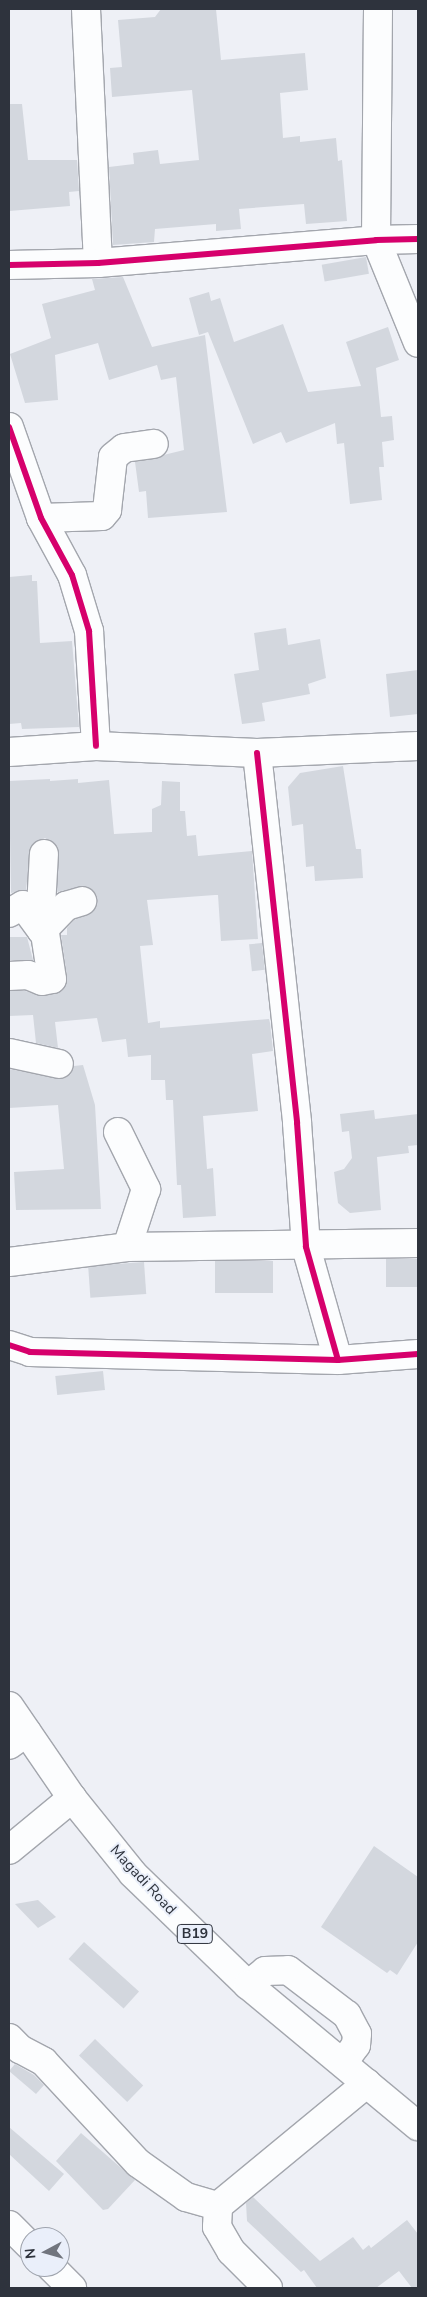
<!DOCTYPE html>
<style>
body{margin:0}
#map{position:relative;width:427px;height:2297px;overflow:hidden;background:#eef0f6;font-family:"Nunito Sans",sans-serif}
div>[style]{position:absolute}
.building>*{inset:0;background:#d3d7de;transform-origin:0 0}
.roads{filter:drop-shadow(1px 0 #a3a6ad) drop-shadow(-1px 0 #a3a6ad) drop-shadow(0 1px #a3a6ad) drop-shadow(0 -1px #a3a6ad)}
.minor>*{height:28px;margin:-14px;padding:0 14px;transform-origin:14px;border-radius:14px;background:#fcfdfe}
.highway>*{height:28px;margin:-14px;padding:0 14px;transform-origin:14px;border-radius:14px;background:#fcfdfe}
.cycleway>*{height:6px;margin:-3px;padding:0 3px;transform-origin:3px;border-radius:3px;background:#d6006c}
span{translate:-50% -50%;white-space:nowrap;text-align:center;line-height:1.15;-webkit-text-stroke:4px #eaeffa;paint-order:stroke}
.shield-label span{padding:1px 4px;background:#eaeffa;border:1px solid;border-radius:4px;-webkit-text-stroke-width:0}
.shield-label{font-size:14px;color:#2e333d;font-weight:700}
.street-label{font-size:15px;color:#2e333d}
.frame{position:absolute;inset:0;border:10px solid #2e333d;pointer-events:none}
.north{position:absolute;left:20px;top:2227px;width:50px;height:50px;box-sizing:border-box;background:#eaeffa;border:1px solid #9fa4ae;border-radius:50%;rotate:264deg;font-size:14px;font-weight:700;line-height:20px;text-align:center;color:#2e333d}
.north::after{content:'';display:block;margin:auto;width:18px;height:22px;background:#71757e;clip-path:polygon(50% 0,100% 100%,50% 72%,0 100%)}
</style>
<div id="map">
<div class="building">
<div style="clip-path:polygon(161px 9px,216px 9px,221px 60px,305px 53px,308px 90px,280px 93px,283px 138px,300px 136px,300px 142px,336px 138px,338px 161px,342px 160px,347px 221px,306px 224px,304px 204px,239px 209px,241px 229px,216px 231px,216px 224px,155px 229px,154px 242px,113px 245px,109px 167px,134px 164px,133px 153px,158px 150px,160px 164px,199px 160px,192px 90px,112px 97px,110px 68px,122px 67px,118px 20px,155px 17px)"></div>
<div style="clip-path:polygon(9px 104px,22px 104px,28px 160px,77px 160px,79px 191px,69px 192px,70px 206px,9px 211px)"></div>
<div style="left:366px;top:257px;width:17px;height:45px;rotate:80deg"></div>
<div style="clip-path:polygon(123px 277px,152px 347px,205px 335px,227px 512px,148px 518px,146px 491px,139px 492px,135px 462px,184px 450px,176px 377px,161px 380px,157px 365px,109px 380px,98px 343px,55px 355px,58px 400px,25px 403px,10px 354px,51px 338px,42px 304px,95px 290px,92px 279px)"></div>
<div style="clip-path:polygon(209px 292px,211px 301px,220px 298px,234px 342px,283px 324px,308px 392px,361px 386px,346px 342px,388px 327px,399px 360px,376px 368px,381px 417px,392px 416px,394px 440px,382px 442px,384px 467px,379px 467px,382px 500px,350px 504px,344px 443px,337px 444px,335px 423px,286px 443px,281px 432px,253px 444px,208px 332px,199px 335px,189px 298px)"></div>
<div style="clip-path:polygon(32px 575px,32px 581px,37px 581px,40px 643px,72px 641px,79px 727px,22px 729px,21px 723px,9px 724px,9px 577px)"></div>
<div style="clip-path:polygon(286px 628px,288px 645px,320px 639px,326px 678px,308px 684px,310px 694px,262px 703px,265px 721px,242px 724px,234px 674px,259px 670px,254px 633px)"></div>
<div style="clip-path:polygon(418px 670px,418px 714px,390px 717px,386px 674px)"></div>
<div style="clip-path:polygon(343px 766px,356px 849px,361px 849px,363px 878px,315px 881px,314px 866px,306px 867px,303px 824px,292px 826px,288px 787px,300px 773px)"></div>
<div style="clip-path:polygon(50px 779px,50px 781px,78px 779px,78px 783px,109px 780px,114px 834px,152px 832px,152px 809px,161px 805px,162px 781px,180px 782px,180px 811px,185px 811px,187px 836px,196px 835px,198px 856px,252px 851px,258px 939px,221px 941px,218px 895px,215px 895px,147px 900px,153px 945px,140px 946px,148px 1023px,160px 1021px,160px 1028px,269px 1019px,270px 1023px,273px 1051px,252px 1054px,258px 1111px,203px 1116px,207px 1169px,213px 1168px,216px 1216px,183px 1218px,181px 1185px,177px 1185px,173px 1100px,166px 1100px,165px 1080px,151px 1080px,151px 1055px,128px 1057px,126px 1039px,102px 1042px,97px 1018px,55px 1022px,58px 1048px,36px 1043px,33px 1015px,9px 1016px,9px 991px,25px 991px,44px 996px,62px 991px,67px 977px,61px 935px,67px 935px,67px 928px,74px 920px,93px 912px,97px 904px,97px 896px,86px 886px,57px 892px,58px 847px,45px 838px,31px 846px,26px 890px,11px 893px,9px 781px)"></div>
<div style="clip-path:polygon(9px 937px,27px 937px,33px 960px,9px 960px)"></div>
<div style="left:262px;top:943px;width:27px;height:13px;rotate:84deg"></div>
<div style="clip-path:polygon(83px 1065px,95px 1105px,101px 1209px,16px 1210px,14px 1172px,64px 1169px,58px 1105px,9px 1108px,9px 1069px,63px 1079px,71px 1074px,74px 1066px)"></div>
<div style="clip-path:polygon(374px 1110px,375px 1119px,418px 1114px,418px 1145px,408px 1146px,409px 1153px,377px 1157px,381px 1210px,350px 1213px,338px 1203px,334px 1172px,344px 1169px,352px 1158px,349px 1131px,342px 1132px,340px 1114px)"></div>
<div style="left:386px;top:1259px;width:32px;height:28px"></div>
<div style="left:215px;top:1261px;width:58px;height:32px"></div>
<div style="left:144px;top:1262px;width:32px;height:56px;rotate:86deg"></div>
<div style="left:103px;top:1371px;width:19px;height:48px;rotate:84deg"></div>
<div style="clip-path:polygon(374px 1846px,418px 1877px,418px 1942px,397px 1975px,390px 1970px,387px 1973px,321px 1927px)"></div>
<div style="clip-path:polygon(38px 1900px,56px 1917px,38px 1928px,15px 1904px)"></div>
<div style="left:84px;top:1942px;width:74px;height:23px;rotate:42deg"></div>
<div style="left:95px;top:2039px;width:67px;height:23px;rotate:44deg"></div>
<div style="clip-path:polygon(15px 2064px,34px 2075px,44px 2085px,36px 2094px,9px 2071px)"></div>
<div style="clip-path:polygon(9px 2127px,64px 2174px,49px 2191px,9px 2154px)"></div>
<div style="clip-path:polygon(81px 2133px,135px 2180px,108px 2209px,103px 2210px,56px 2161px)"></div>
<div style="clip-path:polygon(253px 2197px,320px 2261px,353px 2237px,363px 2250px,369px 2245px,371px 2248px,407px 2220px,418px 2234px,418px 2288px,412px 2288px,399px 2271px,376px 2288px,317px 2288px,304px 2270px,301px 2272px,247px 2221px,246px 2203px)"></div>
</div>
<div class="roads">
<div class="minor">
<div style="left:86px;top:9px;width:254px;rotate:87.3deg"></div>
<div style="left:378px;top:9px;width:231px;rotate:90.5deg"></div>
<div style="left:376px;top:240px;width:111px;rotate:67.8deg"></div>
<div style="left:9px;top:265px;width:89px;rotate:-1.3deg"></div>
<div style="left:98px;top:263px;width:279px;rotate:-4.7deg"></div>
<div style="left:376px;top:240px;width:42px;rotate:-1.4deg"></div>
<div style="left:9px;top:427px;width:96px;rotate:70.6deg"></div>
<div style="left:41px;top:518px;width:65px;rotate:61.5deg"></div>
<div style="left:72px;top:575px;width:59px;rotate:73.1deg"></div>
<div style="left:89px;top:631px;width:115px;rotate:86.5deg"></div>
<div style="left:41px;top:518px;width:61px;rotate:-1.9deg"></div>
<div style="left:102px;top:516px;width:8px;rotate:-50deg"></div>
<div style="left:107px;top:510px;width:53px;rotate:-83.5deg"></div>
<div style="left:113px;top:457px;width:14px;rotate:-39deg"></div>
<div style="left:124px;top:448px;width:30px;rotate:-8deg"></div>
<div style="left:9px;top:752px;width:87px;rotate:-3.9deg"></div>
<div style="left:96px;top:746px;width:161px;rotate:2.5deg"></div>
<div style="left:257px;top:753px;width:161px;rotate:-2.5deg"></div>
<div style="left:257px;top:753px;width:372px;rotate:83.8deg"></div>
<div style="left:297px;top:1123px;width:124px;rotate:85.8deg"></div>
<div style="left:306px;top:1247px;width:117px;rotate:74.2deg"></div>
<div style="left:9px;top:913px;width:16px;rotate:-30deg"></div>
<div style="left:23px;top:905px;width:32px;rotate:54deg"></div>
<div style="left:42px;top:931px;width:35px;rotate:-46deg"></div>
<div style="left:66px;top:906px;width:17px;rotate:-17deg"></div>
<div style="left:9px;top:976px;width:19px;rotate:-3deg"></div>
<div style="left:28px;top:975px;width:15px;rotate:23deg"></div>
<div style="left:42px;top:981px;width:10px;rotate:-11deg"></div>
<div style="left:52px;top:979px;width:73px;rotate:-98.7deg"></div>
<div style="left:41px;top:907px;width:53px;rotate:-86.8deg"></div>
<div style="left:9px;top:1053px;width:51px;rotate:12.4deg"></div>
<div style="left:118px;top:1132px;width:64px;rotate:63.8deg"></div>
<div style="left:146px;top:1189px;width:61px;rotate:108.1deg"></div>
<div style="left:9px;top:1262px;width:119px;rotate:-7.2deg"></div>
<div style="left:127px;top:1247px;width:291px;rotate:-0.8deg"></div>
<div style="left:9px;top:1345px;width:22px;rotate:18deg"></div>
<div style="left:30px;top:1352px;width:308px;rotate:1.5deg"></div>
<div style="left:338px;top:1360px;width:80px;rotate:-4.3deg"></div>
<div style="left:9px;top:1745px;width:22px;rotate:-36deg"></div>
<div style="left:9px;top:1850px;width:82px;rotate:-39.5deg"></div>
<div style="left:248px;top:1985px;width:22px;rotate:-39deg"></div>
<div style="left:265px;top:1971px;width:23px;rotate:-2deg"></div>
<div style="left:288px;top:1970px;width:74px;rotate:37.3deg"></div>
<div style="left:347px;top:2015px;width:21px;rotate:62deg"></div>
<div style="left:357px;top:2034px;width:11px;rotate:95deg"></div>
<div style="left:356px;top:2045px;width:22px;rotate:126deg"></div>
<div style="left:9px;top:2038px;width:16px;rotate:45deg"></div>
<div style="left:20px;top:2049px;width:27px;rotate:28deg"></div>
<div style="left:44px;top:2062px;width:138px;rotate:47.1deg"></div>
<div style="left:138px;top:2163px;width:59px;rotate:35.3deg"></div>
<div style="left:186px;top:2197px;width:33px;rotate:16deg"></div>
<div style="left:9px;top:2225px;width:30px;rotate:45deg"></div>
<div style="left:51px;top:2267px;width:30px;rotate:45deg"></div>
<div style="left:268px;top:2288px;width:52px;rotate:-135deg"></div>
<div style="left:231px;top:2251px;width:28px;rotate:-120deg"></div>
<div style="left:217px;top:2227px;width:21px;rotate:-87deg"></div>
<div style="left:218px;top:2206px;width:193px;rotate:-39.5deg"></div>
</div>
<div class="highway">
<div style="left:9px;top:1706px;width:112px;rotate:55.6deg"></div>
<div style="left:72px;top:1798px;width:97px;rotate:51.2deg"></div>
<div style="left:133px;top:1874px;width:160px;rotate:44deg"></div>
<div style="left:248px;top:1985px;width:221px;rotate:39.7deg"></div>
</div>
</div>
<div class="cycleway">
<div style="left:9px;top:265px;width:89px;rotate:-1.3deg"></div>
<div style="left:98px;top:263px;width:279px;rotate:-4.7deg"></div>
<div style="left:376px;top:240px;width:42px;rotate:-1.4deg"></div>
<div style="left:9px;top:427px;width:96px;rotate:70.6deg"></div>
<div style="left:41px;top:518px;width:65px;rotate:61.5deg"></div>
<div style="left:72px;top:575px;width:59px;rotate:73.1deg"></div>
<div style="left:89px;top:631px;width:115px;rotate:86.5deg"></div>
<div style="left:257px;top:753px;width:372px;rotate:83.8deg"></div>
<div style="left:297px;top:1123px;width:124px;rotate:85.8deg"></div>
<div style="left:306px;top:1247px;width:117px;rotate:74.2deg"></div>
<div style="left:9px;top:1345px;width:22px;rotate:18deg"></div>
<div style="left:30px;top:1352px;width:308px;rotate:1.5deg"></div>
<div style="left:338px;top:1360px;width:80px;rotate:-4.3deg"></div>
</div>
<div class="shield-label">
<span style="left:195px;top:1934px">B19</span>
</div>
<div class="street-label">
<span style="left:143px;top:1880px;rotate:47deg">Magadi Road</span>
</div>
<div class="frame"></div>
<div class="north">N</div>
</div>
